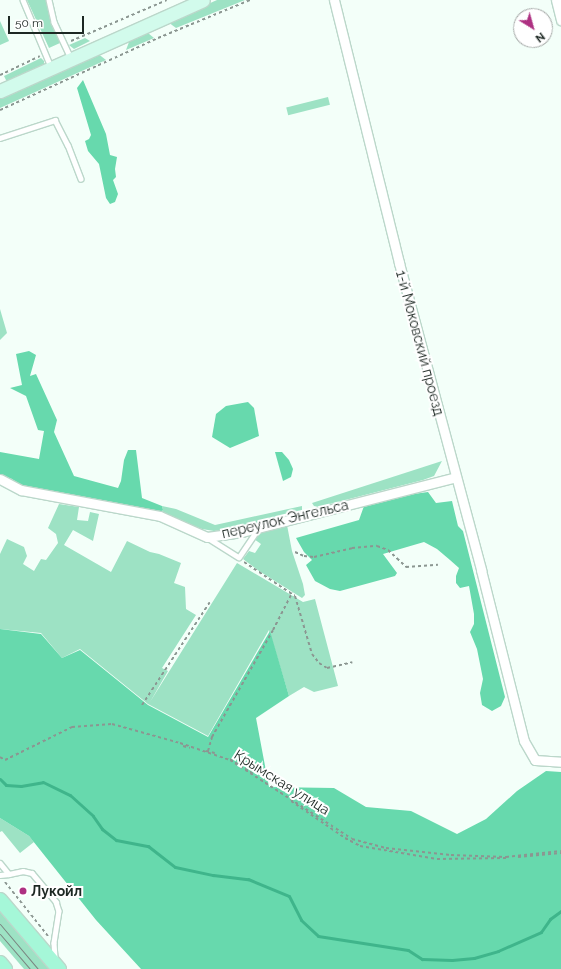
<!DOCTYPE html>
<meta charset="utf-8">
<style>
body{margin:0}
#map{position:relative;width:561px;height:969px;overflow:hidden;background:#f3fff9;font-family:Raleway,sans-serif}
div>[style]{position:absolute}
.green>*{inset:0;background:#9de2c4;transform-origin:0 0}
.forest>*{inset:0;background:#67d9ad}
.stream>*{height:3px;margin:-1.5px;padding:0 1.5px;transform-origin:1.5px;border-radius:1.5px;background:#3fb58b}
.path>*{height:2px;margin-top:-1px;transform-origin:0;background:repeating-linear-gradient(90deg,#8b9691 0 3px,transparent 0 6px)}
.roads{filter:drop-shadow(1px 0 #bbd7ca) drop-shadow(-1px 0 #bbd7ca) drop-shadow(0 1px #bbd7ca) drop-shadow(0 -1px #bbd7ca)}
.lane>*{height:4.5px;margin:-2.25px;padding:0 2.25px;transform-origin:2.25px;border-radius:2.25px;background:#fff}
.street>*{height:9px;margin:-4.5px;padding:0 4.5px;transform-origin:4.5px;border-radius:4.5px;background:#fff}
.secondary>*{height:13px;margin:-6.5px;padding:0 6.5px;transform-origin:6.5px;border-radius:6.5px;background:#d2fbec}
.primary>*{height:14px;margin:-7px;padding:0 7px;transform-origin:7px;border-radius:7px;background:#a5f7d8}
.tram>*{height:1px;margin:-0.5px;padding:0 0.5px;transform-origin:0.5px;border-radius:0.5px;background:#7a8580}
.dots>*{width:11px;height:11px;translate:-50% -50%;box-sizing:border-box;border:2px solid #fff;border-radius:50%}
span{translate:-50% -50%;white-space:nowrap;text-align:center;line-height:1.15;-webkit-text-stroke:4px #fff;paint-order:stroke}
.street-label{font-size:14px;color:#1d2823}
.poi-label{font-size:14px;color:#1d2823;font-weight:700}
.left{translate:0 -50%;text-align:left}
.north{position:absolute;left:513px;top:8px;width:40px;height:40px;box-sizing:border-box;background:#fff;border:1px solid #a5a9a7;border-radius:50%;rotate:143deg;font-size:11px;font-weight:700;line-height:16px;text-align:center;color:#1d2823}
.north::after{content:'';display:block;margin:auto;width:14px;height:18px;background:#ae3182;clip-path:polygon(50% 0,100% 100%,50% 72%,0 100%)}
.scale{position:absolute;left:8px;top:16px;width:76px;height:18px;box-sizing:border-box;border:2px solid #1d2823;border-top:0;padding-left:5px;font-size:12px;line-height:14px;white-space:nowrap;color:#1d2823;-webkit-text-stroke:3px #fff;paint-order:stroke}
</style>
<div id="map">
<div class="green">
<div style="clip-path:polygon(27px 0,46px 0,51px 24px,60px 43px,49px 48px)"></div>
<div style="clip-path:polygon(217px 0,245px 0,176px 28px,168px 22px)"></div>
<div style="clip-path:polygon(0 21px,9px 41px,0 45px)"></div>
<div style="clip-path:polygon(148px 33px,154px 38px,126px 50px,129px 42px)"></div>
<div style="clip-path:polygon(85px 38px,90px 41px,74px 49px,69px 45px)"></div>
<div style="clip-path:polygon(97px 53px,106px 60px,0 108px,0 98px)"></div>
<div style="clip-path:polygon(41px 58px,44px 61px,44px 64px,7px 82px,4px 76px)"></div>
<div style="left:328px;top:97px;width:8px;height:43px;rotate:76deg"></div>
<div style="clip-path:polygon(0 309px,7px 333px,0 340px)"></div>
<div style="clip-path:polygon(442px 461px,434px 476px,423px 480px,318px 507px,314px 506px,312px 503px)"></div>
<div style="clip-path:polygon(59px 504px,79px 507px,77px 520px,88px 521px,90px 512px,99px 514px,93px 541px,73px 530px,64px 545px,111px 572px,127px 541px,150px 552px,159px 554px,181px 563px,174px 583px,185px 587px,186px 609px,196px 615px,162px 668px,150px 668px,140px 664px,150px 668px,162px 668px,168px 671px,150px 702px,237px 563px,303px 602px,315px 599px,338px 686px,314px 692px,304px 687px,289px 696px,269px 630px,208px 736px,148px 704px,80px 649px,62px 658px,41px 633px,0 629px,0 554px,7px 539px,24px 547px,27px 556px,23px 564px,34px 571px,41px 559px,46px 560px,58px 543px,56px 534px,48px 528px)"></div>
<div style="clip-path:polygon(162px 506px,176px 509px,215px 525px,302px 506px,302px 512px,296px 514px,231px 529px,214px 531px,202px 529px,158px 513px,163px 510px)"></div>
<div style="clip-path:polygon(287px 525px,292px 551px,303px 584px,305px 595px,302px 598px,259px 571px,243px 559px,249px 551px,255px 553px,261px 544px,254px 539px,258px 532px)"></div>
<div style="clip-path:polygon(0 818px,29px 836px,34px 842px,20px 853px,2px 831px,0 832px)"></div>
<div style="clip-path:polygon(0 911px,50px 969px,24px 969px,0 941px)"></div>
</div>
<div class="forest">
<div style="clip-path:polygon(83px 80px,106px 134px,110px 155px,117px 157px,115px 169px,116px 177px,113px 180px,118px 194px,115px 202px,110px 204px,106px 198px,99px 164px,88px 151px,85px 141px,89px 139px,91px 135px,77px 88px)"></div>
<div style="clip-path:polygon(29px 351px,36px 355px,30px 376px,36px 374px,57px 420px,54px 432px,74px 476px,118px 488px,121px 481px,124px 460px,128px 450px,136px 450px,142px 498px,162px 506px,163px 510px,158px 513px,111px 502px,21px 486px,12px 479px,0 475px,0 452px,39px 459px,44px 431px,38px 430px,26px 396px,10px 388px,22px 385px,16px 354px)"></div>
<div style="clip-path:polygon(248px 402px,254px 408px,259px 436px,230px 448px,212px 437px,216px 414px,226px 406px)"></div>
<div style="clip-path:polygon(275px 452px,282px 452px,289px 460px,293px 469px,291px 477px,283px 481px)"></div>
<div style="clip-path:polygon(428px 492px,436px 503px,452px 501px,458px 526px,463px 531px,505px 697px,501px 706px,492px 711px,482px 705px,480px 693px,483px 679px,477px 649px,470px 632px,474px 624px,474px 614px,469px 586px,460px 588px,456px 583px,456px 576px,459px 568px,450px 560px,437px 549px,424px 542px,383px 554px,397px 573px,395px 576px,340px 591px,330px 589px,315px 581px,306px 565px,312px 560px,304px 552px,296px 538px,359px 520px,364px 506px,400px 496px)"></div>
<div style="clip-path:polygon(0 629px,41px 634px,62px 658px,80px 650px,148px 705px,208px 737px,270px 631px,289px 696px,256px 718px,269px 787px,334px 788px,366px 807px,411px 811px,457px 834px,486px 819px,517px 791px,546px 771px,561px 772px,561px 969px,141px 969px,96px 920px,29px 836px,0 818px)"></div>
</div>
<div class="stream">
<div style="left:0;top:779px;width:8px;rotate:45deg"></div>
<div style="left:6px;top:785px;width:15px;rotate:4deg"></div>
<div style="left:21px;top:786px;width:22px;rotate:-10deg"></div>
<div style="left:43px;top:782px;width:30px;rotate:26deg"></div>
<div style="left:70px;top:795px;width:31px;rotate:42deg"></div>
<div style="left:93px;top:816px;width:16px;rotate:55deg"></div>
<div style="left:102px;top:829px;width:18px;rotate:38deg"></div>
<div style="left:116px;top:840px;width:33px;rotate:11deg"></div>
<div style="left:148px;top:846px;width:34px;rotate:38deg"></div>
<div style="left:175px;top:867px;width:39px;rotate:12deg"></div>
<div style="left:213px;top:875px;width:35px;rotate:7deg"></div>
<div style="left:248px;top:879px;width:44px;rotate:22.5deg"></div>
<div style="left:289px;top:896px;width:27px;rotate:63deg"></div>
<div style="left:301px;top:920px;width:23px;rotate:43deg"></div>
<div style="left:318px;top:936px;width:91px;rotate:8.8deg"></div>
<div style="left:408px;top:950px;width:17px;rotate:33deg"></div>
<div style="left:422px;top:959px;width:30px;rotate:2deg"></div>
<div style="left:452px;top:960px;width:22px;rotate:-5deg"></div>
<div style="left:474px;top:958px;width:25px;rotate:-16deg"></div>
<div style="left:498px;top:951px;width:47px;rotate:-23.8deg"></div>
<div style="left:541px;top:932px;width:16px;rotate:-55deg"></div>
<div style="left:550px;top:919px;width:14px;rotate:-36deg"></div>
</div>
<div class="path">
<div style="left:71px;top:41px;width:104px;rotate:-23.1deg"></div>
<div style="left:0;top:75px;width:44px;rotate:-25.4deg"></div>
<div style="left:0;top:110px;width:174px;rotate:-24.5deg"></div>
<div style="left:158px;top:38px;width:100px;rotate:-22.4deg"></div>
<div style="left:295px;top:552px;width:10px;rotate:24deg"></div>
<div style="left:304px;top:556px;width:10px;rotate:6deg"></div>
<div style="left:314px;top:557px;width:39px;rotate:-13deg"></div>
<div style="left:352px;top:548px;width:25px;rotate:-5deg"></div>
<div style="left:377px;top:546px;width:12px;rotate:20deg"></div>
<div style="left:388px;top:550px;width:25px;rotate:43deg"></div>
<div style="left:406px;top:567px;width:32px;rotate:-4deg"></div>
<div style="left:244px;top:562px;width:61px;rotate:33.7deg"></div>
<div style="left:295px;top:596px;width:60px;rotate:73.7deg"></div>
<div style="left:312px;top:654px;width:11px;rotate:52deg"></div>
<div style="left:319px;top:663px;width:9px;rotate:32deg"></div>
<div style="left:327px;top:668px;width:26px;rotate:-13deg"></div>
<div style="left:142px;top:705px;width:123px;rotate:-56.6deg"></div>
<div style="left:183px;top:746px;width:7px;rotate:16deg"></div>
<div style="left:206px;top:751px;width:9px;rotate:13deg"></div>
<div style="left:208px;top:751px;width:15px;rotate:-74deg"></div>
<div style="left:212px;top:737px;width:123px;rotate:-60.3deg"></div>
<div style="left:273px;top:630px;width:42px;rotate:-62.8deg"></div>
<div style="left:0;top:757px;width:6px;rotate:31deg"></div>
<div style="left:5px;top:760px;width:75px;rotate:-26.2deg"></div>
<div style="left:72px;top:727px;width:40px;rotate:-4.3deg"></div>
<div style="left:112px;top:724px;width:71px;rotate:15.6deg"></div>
<div style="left:180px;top:743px;width:53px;rotate:18.8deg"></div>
<div style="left:230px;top:760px;width:145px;rotate:32.9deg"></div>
<div style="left:352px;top:839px;width:35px;rotate:15deg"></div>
<div style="left:386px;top:848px;width:65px;rotate:6.1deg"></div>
<div style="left:451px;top:855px;width:55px;rotate:2.1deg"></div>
<div style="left:506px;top:857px;width:55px;rotate:-6.2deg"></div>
<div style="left:230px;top:759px;width:27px;rotate:33deg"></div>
<div style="left:291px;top:801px;width:65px;rotate:34.4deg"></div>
<div style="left:345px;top:838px;width:17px;rotate:28deg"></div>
<div style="left:360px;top:846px;width:78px;rotate:9.6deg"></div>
<div style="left:437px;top:859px;width:69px;rotate:-0.8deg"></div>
<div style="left:518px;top:857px;width:43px;rotate:-5.3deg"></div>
<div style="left:5px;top:882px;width:69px;rotate:51.5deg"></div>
</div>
<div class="roads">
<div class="lane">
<div style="left:23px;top:0;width:73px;rotate:67.3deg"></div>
<div style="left:49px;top:0;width:23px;rotate:77deg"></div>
<div style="left:54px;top:22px;width:40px;rotate:65deg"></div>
<div style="left:0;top:138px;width:58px;rotate:-18.1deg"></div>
<div style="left:55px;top:120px;width:28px;rotate:63deg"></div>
<div style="left:68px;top:145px;width:36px;rotate:69deg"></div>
<div style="left:208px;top:538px;width:36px;rotate:32deg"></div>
<div style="left:239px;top:557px;width:34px;rotate:-56deg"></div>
<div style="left:0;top:863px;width:14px;rotate:51deg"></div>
<div style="left:9px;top:874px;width:14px;rotate:-12deg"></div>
<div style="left:23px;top:871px;width:9px;rotate:13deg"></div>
<div style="left:32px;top:873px;width:38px;rotate:50deg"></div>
<div style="left:56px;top:902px;width:9px;rotate:72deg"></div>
<div style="left:59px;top:911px;width:32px;rotate:99deg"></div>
<div style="left:54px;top:943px;width:15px;rotate:86deg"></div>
<div style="left:0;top:875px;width:9px;rotate:-6deg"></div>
</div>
<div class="street">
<div style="left:334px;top:0;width:271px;rotate:76.1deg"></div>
<div style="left:399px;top:263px;width:318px;rotate:75deg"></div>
<div style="left:481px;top:570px;width:176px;rotate:75.9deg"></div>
<div style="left:524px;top:741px;width:22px;rotate:60deg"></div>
<div style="left:535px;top:760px;width:26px;rotate:4deg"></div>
<div style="left:556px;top:0;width:21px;rotate:76deg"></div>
<div style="left:0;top:479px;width:24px;rotate:28deg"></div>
<div style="left:21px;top:490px;width:141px;rotate:10.6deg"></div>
<div style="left:160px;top:516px;width:51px;rotate:24.1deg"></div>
<div style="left:207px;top:537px;width:35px;rotate:-8deg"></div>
<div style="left:242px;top:532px;width:221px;rotate:-14.4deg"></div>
</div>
<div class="secondary">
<div style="left:0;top:91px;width:222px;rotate:-24.1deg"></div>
</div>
<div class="primary">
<div style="left:0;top:900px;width:91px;rotate:49.5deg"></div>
<div style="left:0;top:963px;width:8px;rotate:50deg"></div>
</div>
</div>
<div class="tram">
<div style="left:0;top:924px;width:59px;rotate:49.8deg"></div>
<div style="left:0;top:934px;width:46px;rotate:49.4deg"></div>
</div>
<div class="dots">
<div style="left:23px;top:891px;background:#ae3182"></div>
</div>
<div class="street-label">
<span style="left:420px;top:343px;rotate:75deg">1-й Моковский проезд</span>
<span style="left:285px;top:519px;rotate:-13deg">переулок Энгельса</span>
<span style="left:282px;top:782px;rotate:32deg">Крымская улица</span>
</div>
<div class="poi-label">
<span class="left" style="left:31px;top:891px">Лукойл</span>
</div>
<div class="north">N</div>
<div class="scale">50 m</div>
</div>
